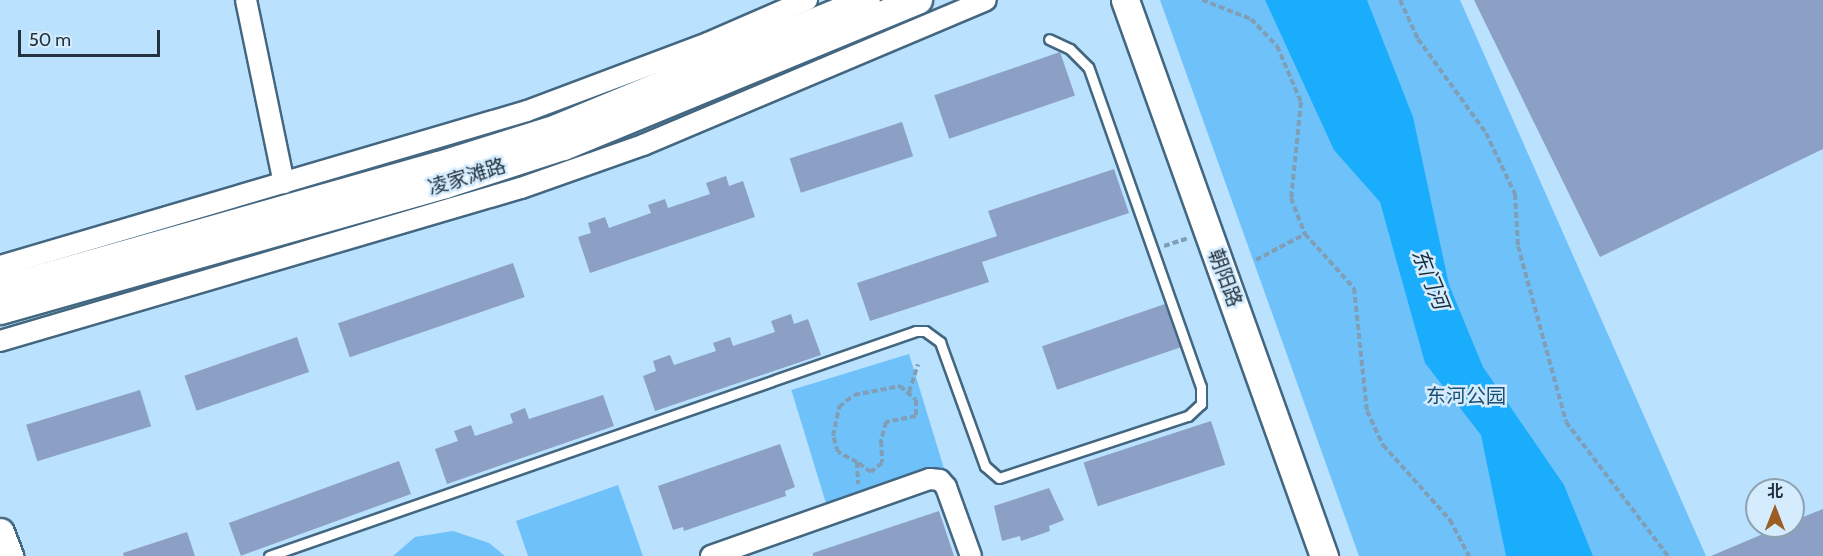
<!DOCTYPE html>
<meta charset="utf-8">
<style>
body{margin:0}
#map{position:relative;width:1823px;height:556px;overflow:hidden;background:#bae1fe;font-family:Cabin,"Noto Sans SC",sans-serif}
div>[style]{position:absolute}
.green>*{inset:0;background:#6fc1fa;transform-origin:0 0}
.water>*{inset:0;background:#1aadfc}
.building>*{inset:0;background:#8ba0c4;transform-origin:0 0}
.path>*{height:4px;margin-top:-2px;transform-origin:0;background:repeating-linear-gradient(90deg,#809eb5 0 6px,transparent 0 9px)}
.roads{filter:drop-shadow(2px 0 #446781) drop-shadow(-2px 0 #446781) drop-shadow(0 2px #446781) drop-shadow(0 -2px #446781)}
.service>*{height:9px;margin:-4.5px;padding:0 4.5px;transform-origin:4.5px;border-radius:4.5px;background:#fff}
.minor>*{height:20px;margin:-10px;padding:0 10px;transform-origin:10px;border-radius:10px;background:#fff}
.secondary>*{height:27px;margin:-13.5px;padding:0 13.5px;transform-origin:13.5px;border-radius:13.5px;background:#fff}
span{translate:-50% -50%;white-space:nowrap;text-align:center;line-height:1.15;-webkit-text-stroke:5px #d4ecfe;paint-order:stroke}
.street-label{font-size:20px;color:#23323e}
.park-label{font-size:20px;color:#1d5070}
.water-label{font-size:21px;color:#192d3c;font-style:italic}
.north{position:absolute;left:1745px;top:478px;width:60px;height:60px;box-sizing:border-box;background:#d4ecfe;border:2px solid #8da2b1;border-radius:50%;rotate:0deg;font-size:16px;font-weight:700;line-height:24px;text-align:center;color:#23323e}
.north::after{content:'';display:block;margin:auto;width:21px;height:27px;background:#9b5e22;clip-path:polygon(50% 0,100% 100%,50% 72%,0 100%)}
.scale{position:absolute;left:18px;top:30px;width:142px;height:27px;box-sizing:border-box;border:3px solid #23323e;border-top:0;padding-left:8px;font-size:18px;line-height:21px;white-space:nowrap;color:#23323e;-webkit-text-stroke:4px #d4ecfe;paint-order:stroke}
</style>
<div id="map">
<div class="green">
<div style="clip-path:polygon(1160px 0,1460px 0,1706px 556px,1359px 556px)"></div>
<div style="left:909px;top:354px;width:121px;height:123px;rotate:73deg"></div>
<div style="clip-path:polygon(618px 485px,643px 556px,528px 556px,516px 521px)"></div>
<div style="clip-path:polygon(453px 531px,489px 543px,505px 556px,393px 556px,415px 537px)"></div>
</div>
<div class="water">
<div style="clip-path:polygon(1265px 0,1367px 0,1413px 117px,1449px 285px,1483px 367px,1564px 485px,1593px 556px,1506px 556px,1481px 435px,1425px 363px,1380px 202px,1334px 150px)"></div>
</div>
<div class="building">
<div style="clip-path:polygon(1474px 0,1823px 0,1823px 149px,1600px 257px)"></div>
<div style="left:1060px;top:52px;width:46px;height:133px;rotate:71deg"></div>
<div style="left:902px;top:122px;width:36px;height:118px;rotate:72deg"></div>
<div style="clip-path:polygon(1114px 169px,1129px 213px,982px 262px,989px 282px,870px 321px,857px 283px,997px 236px,988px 211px)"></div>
<div style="clip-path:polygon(726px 176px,729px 186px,743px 181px,755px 217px,590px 273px,578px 237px,591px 233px,588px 223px,605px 217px,609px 228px,651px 213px,648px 205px,665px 199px,668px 208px,710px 194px,706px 183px)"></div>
<div style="left:513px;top:263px;width:36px;height:185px;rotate:71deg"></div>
<div style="left:1165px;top:304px;width:46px;height:130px;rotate:71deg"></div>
<div style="clip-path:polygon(791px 314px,794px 324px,808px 319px,821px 355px,655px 411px,643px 376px,656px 371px,653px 361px,670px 355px,674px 365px,716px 351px,713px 343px,730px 337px,733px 346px,775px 332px,771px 321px)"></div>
<div style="left:297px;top:337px;width:37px;height:119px;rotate:71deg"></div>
<div style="left:140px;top:390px;width:38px;height:119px;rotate:73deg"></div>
<div style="clip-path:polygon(603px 395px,614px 426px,447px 484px,435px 449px,458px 441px,454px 431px,471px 425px,475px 436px,513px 423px,510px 414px,525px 408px,529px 419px)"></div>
<div style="left:1211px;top:421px;width:46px;height:134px;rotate:72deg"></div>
<div style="clip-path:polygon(780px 444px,795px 487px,785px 491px,786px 496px,684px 531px,683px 527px,673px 530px,658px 486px)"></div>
<div style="left:399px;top:461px;width:35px;height:181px;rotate:70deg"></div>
<div style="clip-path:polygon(1049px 488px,1064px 520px,1049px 526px,1050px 531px,1021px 541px,1020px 536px,1002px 541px,994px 506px)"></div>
<div style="clip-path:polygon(1823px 509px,1823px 556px,1711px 556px,1782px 526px,1793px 526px,1793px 521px)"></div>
<div style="clip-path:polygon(939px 511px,954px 556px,813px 556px,813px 553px)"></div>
<div style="clip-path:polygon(187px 532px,195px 556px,124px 556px,123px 553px)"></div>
</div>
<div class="path">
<div style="left:1202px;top:0;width:53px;rotate:21.2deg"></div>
<div style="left:1251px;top:19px;width:37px;rotate:46deg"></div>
<div style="left:1277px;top:46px;width:61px;rotate:66.8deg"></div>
<div style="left:1301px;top:102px;width:97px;rotate:95.9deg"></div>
<div style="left:1291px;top:198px;width:39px;rotate:69deg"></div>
<div style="left:1305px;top:234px;width:73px;rotate:47.8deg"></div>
<div style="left:1354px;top:288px;width:124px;rotate:84deg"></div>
<div style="left:1367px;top:411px;width:38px;rotate:65deg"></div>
<div style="left:1383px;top:445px;width:101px;rotate:48.2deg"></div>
<div style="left:1450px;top:520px;width:41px;rotate:62.2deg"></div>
<div style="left:1400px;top:0;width:43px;rotate:65.2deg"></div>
<div style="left:1418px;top:39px;width:116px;rotate:54.1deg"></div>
<div style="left:1486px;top:133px;width:68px;rotate:64.6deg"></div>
<div style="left:1515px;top:194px;width:52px;rotate:86.7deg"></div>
<div style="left:1518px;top:246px;width:182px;rotate:74.7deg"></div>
<div style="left:1566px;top:422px;width:168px;rotate:52.7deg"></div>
<div style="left:1164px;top:246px;width:25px;rotate:-18deg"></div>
<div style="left:1256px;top:260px;width:55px;rotate:-28deg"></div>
<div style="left:909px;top:392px;width:29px;rotate:-72deg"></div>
<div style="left:857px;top:462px;width:21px;rotate:-152deg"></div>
<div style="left:838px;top:452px;width:17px;rotate:-107deg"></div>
<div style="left:833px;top:436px;width:30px;rotate:-78deg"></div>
<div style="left:839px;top:407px;width:19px;rotate:-39deg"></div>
<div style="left:854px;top:395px;width:47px;rotate:-11.1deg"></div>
<div style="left:900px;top:386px;width:21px;rotate:41deg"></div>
<div style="left:916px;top:400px;width:16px;rotate:90deg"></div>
<div style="left:916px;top:416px;width:31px;rotate:169deg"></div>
<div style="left:886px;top:422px;width:20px;rotate:105deg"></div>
<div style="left:881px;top:441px;width:22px;rotate:87deg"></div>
<div style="left:882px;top:463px;width:14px;rotate:141deg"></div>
<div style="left:871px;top:472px;width:17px;rotate:-144deg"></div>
<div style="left:857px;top:462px;width:22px;rotate:87deg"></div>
</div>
<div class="roads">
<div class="service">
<div style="left:269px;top:556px;width:685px;rotate:-19.18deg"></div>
<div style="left:916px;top:331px;width:9px"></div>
<div style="left:925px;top:331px;width:19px;rotate:36deg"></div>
<div style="left:940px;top:342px;width:132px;rotate:70.1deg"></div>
<div style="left:985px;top:466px;width:18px;rotate:41deg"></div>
<div style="left:999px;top:478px;width:199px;rotate:-18.2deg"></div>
<div style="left:1188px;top:416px;width:18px;rotate:-43deg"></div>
<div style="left:1201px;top:404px;width:17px;rotate:-90deg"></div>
<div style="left:1201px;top:387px;width:339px;rotate:-109.4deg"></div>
<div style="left:1088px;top:67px;width:25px;rotate:-135deg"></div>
<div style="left:1070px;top:49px;width:23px;rotate:-155deg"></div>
</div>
<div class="minor">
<div style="left:246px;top:0;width:187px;rotate:78.3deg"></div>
<div style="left:0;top:266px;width:549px;rotate:-16.39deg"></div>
<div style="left:527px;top:111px;width:193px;rotate:-20.6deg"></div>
<div style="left:708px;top:43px;width:108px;rotate:-23.5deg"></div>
<div style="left:0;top:341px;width:543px;rotate:-16.37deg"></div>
<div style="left:521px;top:188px;width:129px;rotate:-19.4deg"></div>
<div style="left:643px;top:145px;width:372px;rotate:-22.9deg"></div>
<div style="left:711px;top:556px;width:232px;rotate:-19.4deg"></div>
<div style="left:930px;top:479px;width:10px;rotate:6deg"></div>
<div style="left:940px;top:480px;width:9px;rotate:49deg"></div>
<div style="left:946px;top:487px;width:73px;rotate:70.1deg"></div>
</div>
<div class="secondary">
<div style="left:1125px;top:0;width:591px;rotate:70.31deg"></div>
<div style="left:0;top:289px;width:456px;rotate:-15.8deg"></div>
<div style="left:439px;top:165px;width:123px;rotate:-17.5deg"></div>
<div style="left:556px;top:128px;width:335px;rotate:-22.4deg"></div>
<div style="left:0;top:310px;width:462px;rotate:-15.8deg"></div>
<div style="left:445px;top:184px;width:124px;rotate:-17.9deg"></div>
<div style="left:563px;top:146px;width:384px;rotate:-22.4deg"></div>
<div style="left:0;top:532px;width:26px;rotate:69deg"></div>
</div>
</div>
<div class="street-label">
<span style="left:467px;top:177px;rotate:-17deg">凌家滩路</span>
<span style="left:1225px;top:278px;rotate:70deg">朝阳路</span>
</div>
<div class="park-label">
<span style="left:1466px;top:396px">东河公园</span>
</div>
<div class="water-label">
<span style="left:1430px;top:279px;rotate:68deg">东门河</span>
</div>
<div class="north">北</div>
<div class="scale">50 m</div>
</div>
